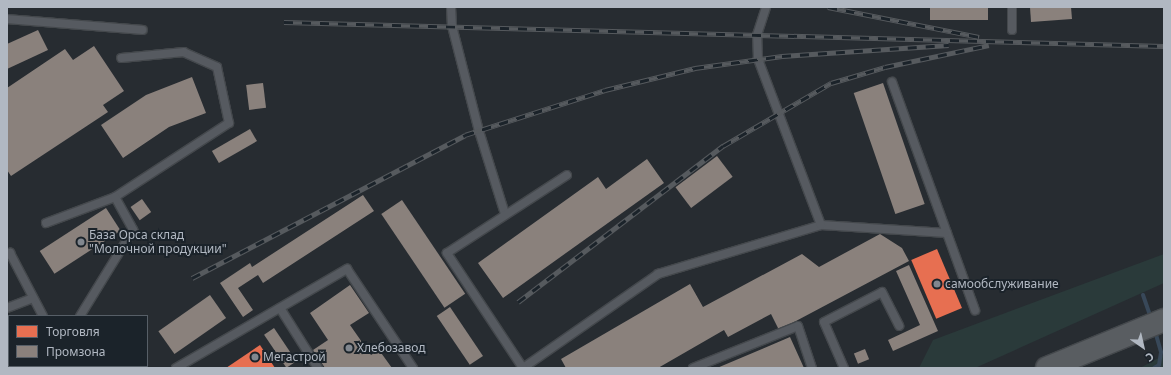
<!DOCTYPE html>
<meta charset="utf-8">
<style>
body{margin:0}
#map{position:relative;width:1171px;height:375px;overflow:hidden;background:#272c31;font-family:"Noto Sans",sans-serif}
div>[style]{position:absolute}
.green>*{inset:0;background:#2a3a3a}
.shops>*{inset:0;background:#e76f51;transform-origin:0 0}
.industry>*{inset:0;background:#8a817c;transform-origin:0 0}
.stream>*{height:4px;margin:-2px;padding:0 2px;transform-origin:2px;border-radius:2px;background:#384859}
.roads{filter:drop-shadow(1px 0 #44484c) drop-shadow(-1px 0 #44484c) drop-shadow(0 1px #44484c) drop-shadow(0 -1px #44484c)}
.lane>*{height:8px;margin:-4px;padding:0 4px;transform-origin:4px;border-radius:4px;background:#565a60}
.primary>*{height:22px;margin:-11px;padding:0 11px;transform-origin:11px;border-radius:11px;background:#595d61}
.rail>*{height:4.5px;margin-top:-2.25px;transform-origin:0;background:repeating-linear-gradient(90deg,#1b232a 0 9px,#565a5e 0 18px);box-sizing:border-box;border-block:1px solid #565a5e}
.dots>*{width:11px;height:11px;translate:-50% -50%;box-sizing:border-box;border:2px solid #1b232a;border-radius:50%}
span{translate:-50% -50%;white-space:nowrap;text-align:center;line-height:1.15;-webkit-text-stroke:4px #1b232a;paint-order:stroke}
.poi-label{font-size:12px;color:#b1b8c2}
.left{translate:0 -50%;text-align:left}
.frame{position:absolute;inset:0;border:8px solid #b1b8c2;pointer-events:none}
.legend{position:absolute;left:8px;top:315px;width:140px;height:52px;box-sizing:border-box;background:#1b232a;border:1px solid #575f67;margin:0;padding:5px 7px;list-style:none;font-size:12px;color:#b1b8c2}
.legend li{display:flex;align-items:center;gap:8px;height:20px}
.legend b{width:20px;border:1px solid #575f67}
.north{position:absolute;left:1123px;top:327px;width:40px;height:40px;-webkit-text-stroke:3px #1b232a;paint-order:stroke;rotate:146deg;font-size:11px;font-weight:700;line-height:16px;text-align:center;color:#b1b8c2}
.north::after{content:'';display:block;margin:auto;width:14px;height:18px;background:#b1b8c2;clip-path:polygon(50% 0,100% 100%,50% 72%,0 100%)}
</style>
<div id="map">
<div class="green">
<div style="clip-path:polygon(1164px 254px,1164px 283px,975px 368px,919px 368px,933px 340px)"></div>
<div style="clip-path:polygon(1164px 355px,1164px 368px,1140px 368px)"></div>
</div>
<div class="shops">
<div style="left:937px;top:249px;width:64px;height:28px;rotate:67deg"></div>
<div style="clip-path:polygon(260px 345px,275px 368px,226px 368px)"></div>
</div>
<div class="industry">
<div style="left:930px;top:7px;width:58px;height:13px"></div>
<div style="clip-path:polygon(1030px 7px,1071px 7px,1072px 19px,1031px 22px)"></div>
<div style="clip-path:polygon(38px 30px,48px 50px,7px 69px,7px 44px)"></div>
<div style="clip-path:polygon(94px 46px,124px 91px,103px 105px,108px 112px,11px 176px,7px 170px,7px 88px,65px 49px,73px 60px)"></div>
<div style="clip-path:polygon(192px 77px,206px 113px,169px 127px,123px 158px,101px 125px,146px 95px)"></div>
<div style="left:263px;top:83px;width:25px;height:17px;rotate:83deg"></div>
<div style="left:883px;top:83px;width:128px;height:31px;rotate:71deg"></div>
<div style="left:250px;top:129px;width:14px;height:44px;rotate:60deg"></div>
<div style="left:717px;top:156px;width:26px;height:52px;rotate:53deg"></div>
<div style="clip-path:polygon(647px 159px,664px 183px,503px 298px,478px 263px,598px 177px,606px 189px)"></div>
<div style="clip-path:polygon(363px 195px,374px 211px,263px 283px,258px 275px,238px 288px,253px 310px,243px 317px,220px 283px,250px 263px,252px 267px)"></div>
<div style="left:142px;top:199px;width:16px;height:14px;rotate:55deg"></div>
<div style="left:402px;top:200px;width:113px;height:25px;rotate:56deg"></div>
<div style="left:106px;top:208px;width:27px;height:79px;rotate:57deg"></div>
<div style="clip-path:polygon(880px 234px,902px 248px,909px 261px,779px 330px,771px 314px,728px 337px,724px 330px,658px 368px,566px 368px,561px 359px,690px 284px,703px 307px,802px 254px,819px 267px)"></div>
<div style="clip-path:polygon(909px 265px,938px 331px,893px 351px,888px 340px,920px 325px,896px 271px)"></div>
<div style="clip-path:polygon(350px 285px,369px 313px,350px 325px,371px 355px,379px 350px,392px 368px,325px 368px,313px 350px,328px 340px,310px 313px)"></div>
<div style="left:210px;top:295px;width:28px;height:63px;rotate:55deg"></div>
<div style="left:450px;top:307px;width:59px;height:16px;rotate:56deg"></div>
<div style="left:274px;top:328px;width:40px;height:12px;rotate:56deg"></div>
<div style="clip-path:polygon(790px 337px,804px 368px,717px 368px,762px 349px)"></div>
<div style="left:865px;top:349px;width:11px;height:12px;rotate:68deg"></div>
</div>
<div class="stream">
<div style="left:1143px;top:295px;width:24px;rotate:71deg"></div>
<div style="left:1154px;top:368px;width:6px;rotate:-31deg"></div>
<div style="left:1159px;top:365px;width:13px;rotate:-81deg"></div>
<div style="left:1161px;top:352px;width:22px;rotate:-106deg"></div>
</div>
<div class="roads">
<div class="lane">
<div style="left:451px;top:7px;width:19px;rotate:87deg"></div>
<div style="left:452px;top:26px;width:108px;rotate:75.6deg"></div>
<div style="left:479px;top:131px;width:87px;rotate:72.6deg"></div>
<div style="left:7px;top:19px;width:136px;rotate:4.6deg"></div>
<div style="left:1012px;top:30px;width:23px;rotate:-90deg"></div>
<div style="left:892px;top:82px;width:243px;rotate:70deg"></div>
<div style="left:115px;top:197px;width:136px;rotate:-33deg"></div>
<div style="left:229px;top:123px;width:57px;rotate:-102.1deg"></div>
<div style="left:217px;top:67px;width:36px;rotate:-156deg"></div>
<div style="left:184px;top:52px;width:63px;rotate:174.6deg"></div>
<div style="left:46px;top:223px;width:74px;rotate:-20.6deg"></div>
<div style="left:115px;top:197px;width:38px;rotate:61deg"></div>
<div style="left:133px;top:230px;width:101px;rotate:121.6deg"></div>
<div style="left:821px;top:225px;width:126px;rotate:3.6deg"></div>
<div style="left:7px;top:255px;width:4px;rotate:-34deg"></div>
<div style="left:10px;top:253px;width:71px;rotate:62.4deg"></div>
<div style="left:7px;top:308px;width:28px;rotate:-21deg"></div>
<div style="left:280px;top:308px;width:71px;rotate:57.7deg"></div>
<div style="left:56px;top:368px;width:2px;rotate:-90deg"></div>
<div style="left:176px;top:368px;width:198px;rotate:-30.1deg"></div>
<div style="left:347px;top:269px;width:119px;rotate:56.3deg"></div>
<div style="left:523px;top:368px;width:165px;rotate:-34.8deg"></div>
<div style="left:658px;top:274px;width:170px;rotate:-16.7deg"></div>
<div style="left:821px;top:225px;width:178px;rotate:-110.8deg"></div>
<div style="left:758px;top:59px;width:24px;rotate:-92deg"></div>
<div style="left:757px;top:35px;width:29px;rotate:-72deg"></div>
<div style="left:523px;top:368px;width:138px;rotate:-123.5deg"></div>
<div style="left:447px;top:253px;width:143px;rotate:-33deg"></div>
<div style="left:693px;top:368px;width:113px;rotate:-21.8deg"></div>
<div style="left:798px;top:326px;width:44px;rotate:71.6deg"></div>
<div style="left:844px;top:368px;width:50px;rotate:-113.5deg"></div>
<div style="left:824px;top:322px;width:65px;rotate:-27.3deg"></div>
<div style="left:882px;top:292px;width:38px;rotate:63deg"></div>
</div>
<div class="primary">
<div style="left:1047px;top:368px;width:126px;rotate:-22.3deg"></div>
</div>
</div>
<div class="rail">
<div style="left:828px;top:7px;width:154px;rotate:11.2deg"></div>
<div style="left:284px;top:22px;width:880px;rotate:1.56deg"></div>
<div style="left:192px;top:278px;width:308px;rotate:-27.6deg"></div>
<div style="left:465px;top:135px;width:147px;rotate:-17.8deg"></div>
<div style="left:605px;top:90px;width:93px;rotate:-13.7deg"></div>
<div style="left:695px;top:68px;width:88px;rotate:-7.9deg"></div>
<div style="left:782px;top:56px;width:167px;rotate:-3.8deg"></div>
<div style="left:518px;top:302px;width:258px;rotate:-37.3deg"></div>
<div style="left:723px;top:146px;width:125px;rotate:-30.3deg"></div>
<div style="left:831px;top:83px;width:56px;rotate:-16.5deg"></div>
<div style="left:885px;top:67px;width:106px;rotate:-11.9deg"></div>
</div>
<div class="dots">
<div style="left:81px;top:242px;background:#81878f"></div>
<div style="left:937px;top:284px;background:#81878f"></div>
<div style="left:349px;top:348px;background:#81878f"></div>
<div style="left:255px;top:357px;background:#81878f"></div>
</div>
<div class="poi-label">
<span class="left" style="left:89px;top:242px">База Орса склад<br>"Молочной продукции"</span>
<span class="left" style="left:945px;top:284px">самообслуживание</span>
<span class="left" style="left:357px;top:348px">Хлебозавод</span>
<span class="left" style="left:263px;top:357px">Мегастрой</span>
</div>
<div class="frame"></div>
<ul class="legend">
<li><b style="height:11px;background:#e76f51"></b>Торговля</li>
<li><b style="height:11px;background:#8a817c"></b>Промзона</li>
</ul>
<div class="north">С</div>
</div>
